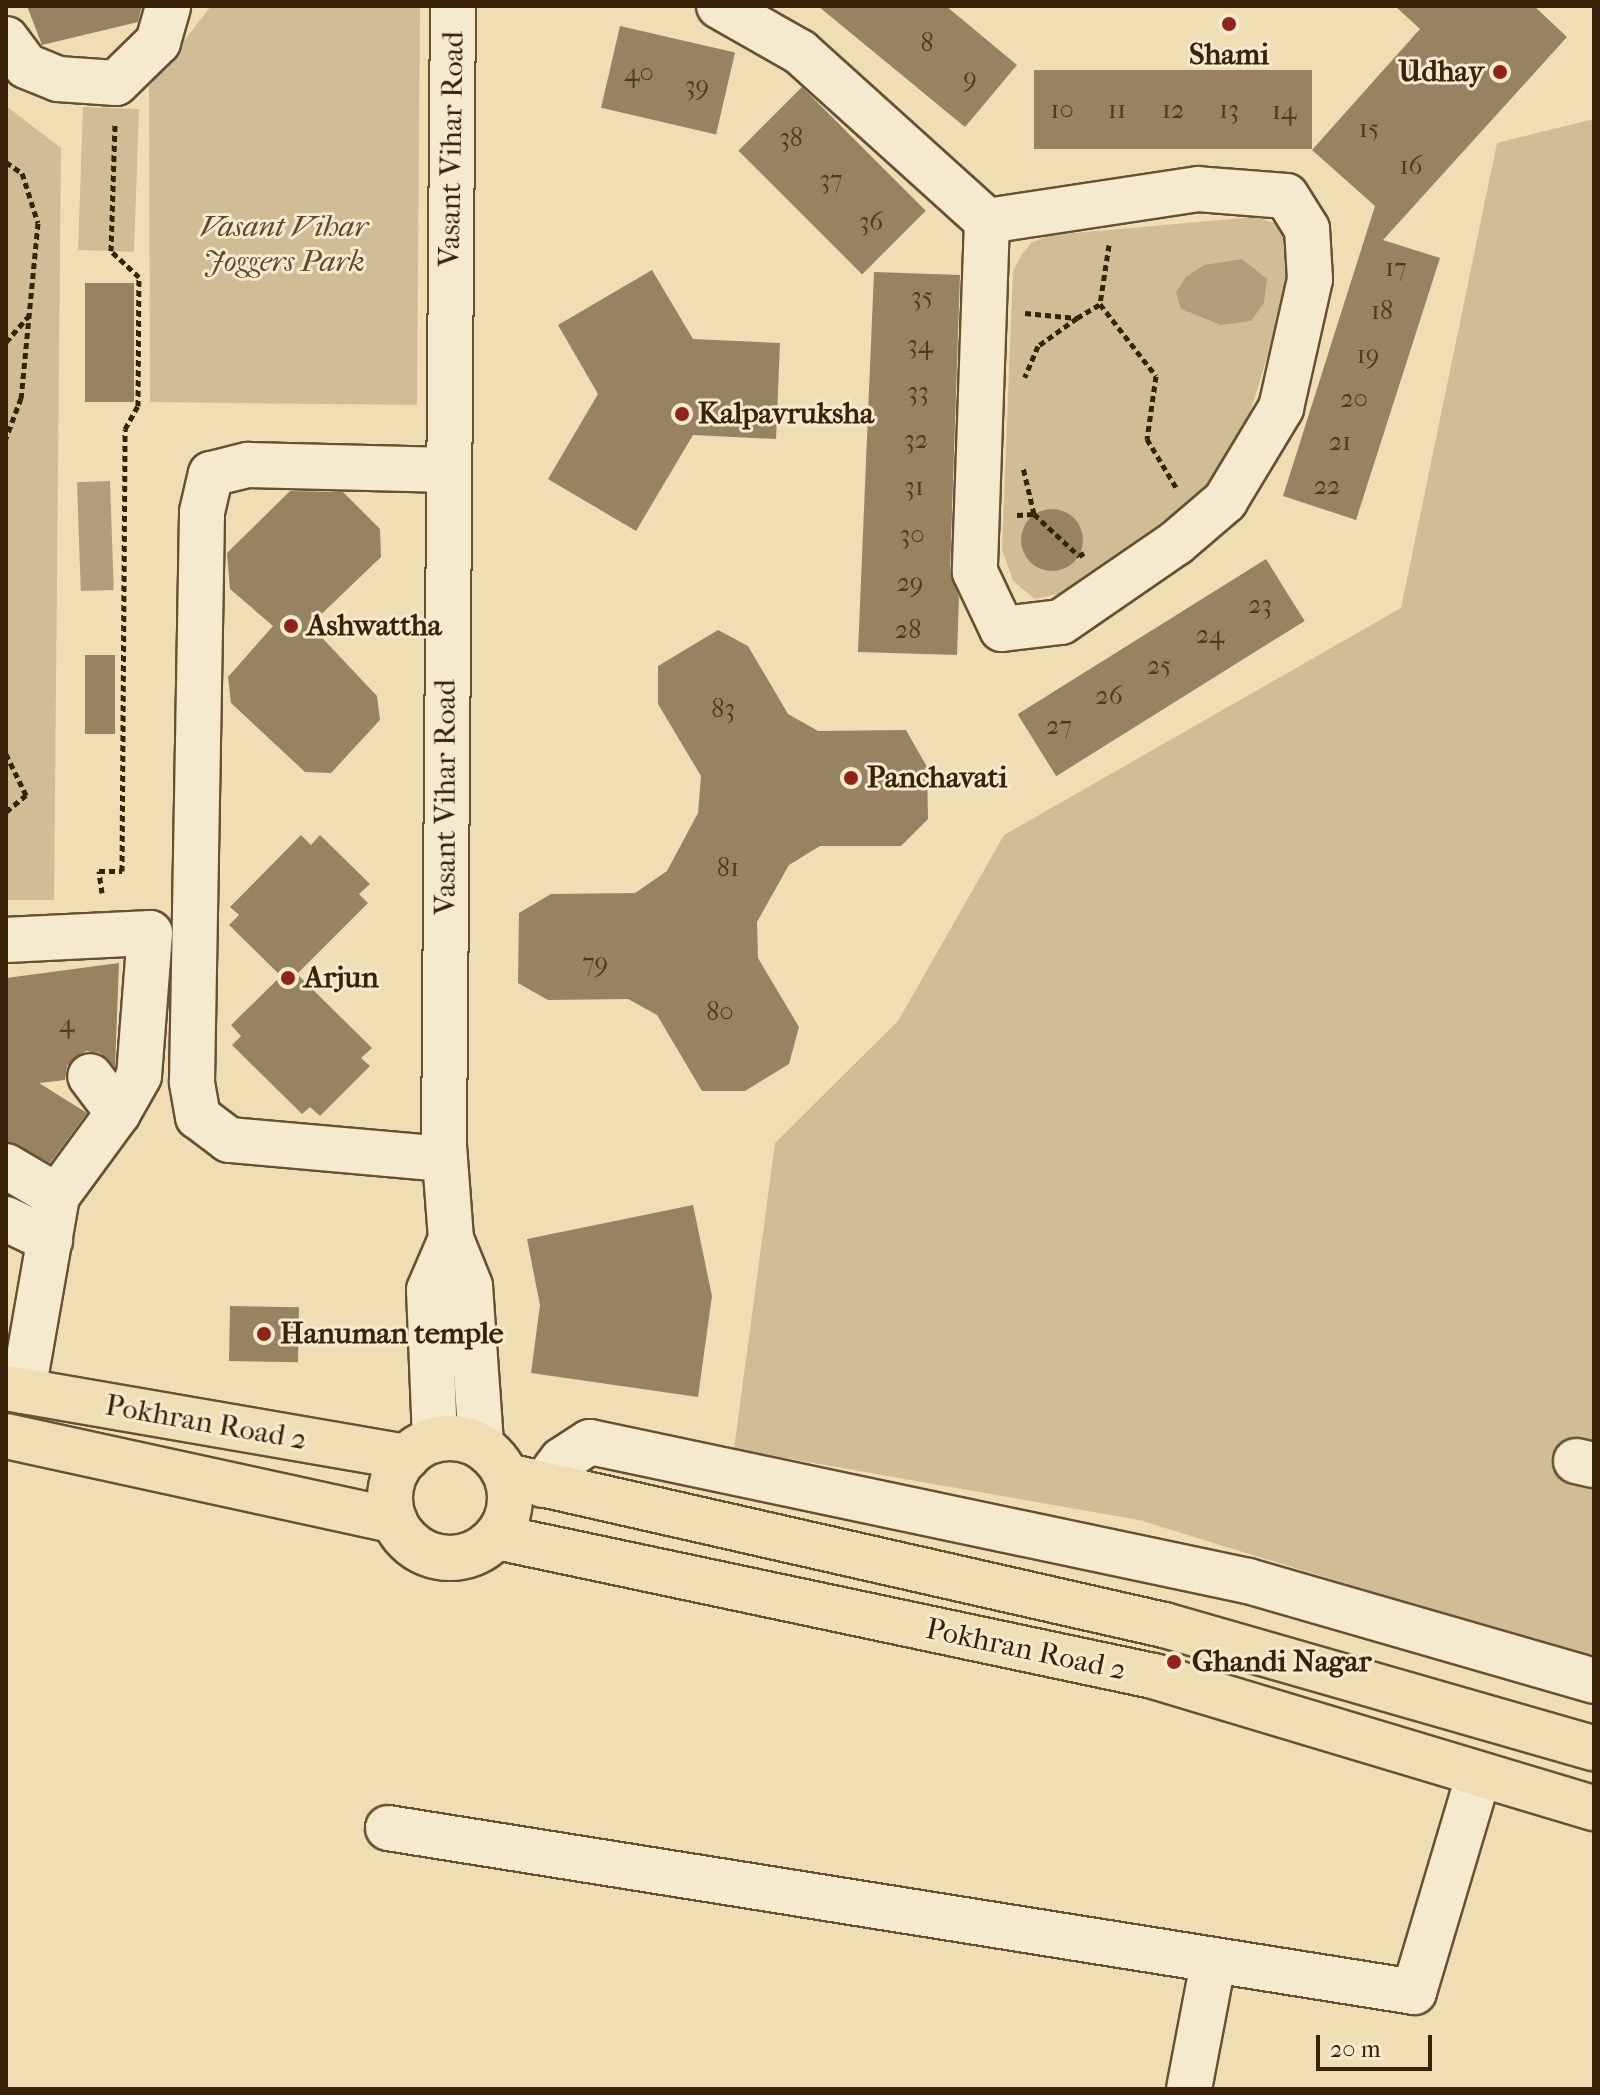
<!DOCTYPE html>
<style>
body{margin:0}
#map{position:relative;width:1600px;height:2095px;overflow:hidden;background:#efddb3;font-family:"IM FELL French Canon",serif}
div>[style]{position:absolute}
.green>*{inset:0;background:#d0bd96;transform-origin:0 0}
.water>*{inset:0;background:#b19d79;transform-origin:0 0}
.building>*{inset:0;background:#978361;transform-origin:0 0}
.round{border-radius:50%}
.path>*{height:5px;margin-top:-2.5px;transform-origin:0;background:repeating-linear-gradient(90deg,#382208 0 6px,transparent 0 10px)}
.roads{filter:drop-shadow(2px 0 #665133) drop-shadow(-2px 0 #665133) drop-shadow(0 2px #665133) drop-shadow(0 -2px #665133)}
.minor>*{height:44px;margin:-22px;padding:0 22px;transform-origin:22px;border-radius:22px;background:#f5e9ce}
.major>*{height:44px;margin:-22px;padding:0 22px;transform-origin:22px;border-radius:22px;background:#efddb3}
.major>.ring{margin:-22px;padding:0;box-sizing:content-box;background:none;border:44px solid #efddb3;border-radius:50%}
.dots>*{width:22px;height:22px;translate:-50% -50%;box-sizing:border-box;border:4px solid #f5e9ce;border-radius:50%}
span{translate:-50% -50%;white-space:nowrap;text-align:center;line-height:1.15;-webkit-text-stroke:6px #f5e9ce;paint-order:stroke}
.number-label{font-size:26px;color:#503a1e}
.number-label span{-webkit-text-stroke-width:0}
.poi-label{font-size:30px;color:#382208;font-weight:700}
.right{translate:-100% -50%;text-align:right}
.left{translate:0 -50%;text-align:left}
.street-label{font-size:30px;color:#382208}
.park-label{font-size:30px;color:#5e492c;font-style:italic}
.frame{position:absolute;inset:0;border:8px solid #382208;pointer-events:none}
.scale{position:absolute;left:1316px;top:2035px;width:116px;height:36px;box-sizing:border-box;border:4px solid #382208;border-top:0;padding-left:10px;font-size:24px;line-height:28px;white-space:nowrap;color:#382208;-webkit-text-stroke:6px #f5e9ce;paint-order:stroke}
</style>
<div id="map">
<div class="green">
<div style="clip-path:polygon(211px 6px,420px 6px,417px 405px,150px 402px,149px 86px)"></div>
<div style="clip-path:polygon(6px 106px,61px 148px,54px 900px,6px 900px)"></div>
<div style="left:83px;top:107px;width:56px;height:143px;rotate:2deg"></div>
<div style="clip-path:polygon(1594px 119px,1594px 1660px,1139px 1520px,734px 1449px,775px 1143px,898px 1021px,1004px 835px,1401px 608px,1497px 143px)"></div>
<div style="clip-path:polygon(1254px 217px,1278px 224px,1295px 266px,1237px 455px,1208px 490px,1058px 594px,1035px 599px,1013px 581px,1002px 549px,1013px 272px,1022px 254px,1032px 242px,1052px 235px)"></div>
</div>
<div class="water">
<div style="clip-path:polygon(1242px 259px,1267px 279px,1264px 303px,1251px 321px,1221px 325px,1181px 309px,1176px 292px,1186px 277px,1204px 265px)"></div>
<div style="left:110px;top:481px;width:109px;height:33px;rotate:88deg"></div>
</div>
<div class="building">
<div style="clip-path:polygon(27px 6px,142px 6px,138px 22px,42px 45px)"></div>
<div style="clip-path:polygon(818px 6px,946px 6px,1017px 65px,965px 127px)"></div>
<div style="clip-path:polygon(1395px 6px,1534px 6px,1567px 37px,1383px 240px,1440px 258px,1356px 520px,1283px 496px,1375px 206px,1312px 150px,1420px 29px)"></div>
<div style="left:620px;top:26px;width:118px;height:84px;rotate:13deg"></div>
<div style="left:1034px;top:70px;width:278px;height:79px"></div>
<div style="left:802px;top:87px;width:175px;height:90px;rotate:45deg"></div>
<div style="clip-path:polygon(652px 270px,693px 339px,780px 343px,776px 439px,693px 435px,636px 531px,548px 479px,598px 394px,558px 325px)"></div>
<div style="clip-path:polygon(874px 272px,960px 275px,950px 571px,959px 597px,957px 655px,858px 652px)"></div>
<div style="left:85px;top:283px;width:49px;height:119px"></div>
<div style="clip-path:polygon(290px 491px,343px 492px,380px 529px,381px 557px,310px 625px,377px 696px,380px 720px,331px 773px,305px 772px,231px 703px,228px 677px,273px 626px,230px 589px,227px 553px)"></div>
<div class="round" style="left:1021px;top:509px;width:62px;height:62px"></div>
<div style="left:1266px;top:559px;width:73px;height:293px;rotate:58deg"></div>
<div style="clip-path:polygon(718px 630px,748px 646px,788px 714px,818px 731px,906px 730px,927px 767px,928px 819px,901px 846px,820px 846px,789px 865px,757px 922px,758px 958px,799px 1027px,789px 1064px,745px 1091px,702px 1091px,657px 1015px,628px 999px,548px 1000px,518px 983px,519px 913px,551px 894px,635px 893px,667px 871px,698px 813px,701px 776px,658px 704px,658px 666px)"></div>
<div style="left:115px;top:655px;width:79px;height:30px;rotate:90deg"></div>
<div style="clip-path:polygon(301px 835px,311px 845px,320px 835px,370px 884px,359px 894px,368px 903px,297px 974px,372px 1048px,361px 1058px,370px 1066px,320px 1116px,310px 1107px,302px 1114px,232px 1045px,241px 1036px,231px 1025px,281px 976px,229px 925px,239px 915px,230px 907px)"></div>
<div style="clip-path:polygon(119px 963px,115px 1067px,100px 1053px,86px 1051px,67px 1066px,65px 1080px,39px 1083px,87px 1113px,50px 1163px,6px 1141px,6px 978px)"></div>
<div style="clip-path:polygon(693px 1205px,712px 1296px,698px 1397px,531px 1373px,540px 1305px,527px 1239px)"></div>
<div style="left:230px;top:1306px;width:69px;height:55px;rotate:1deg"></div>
</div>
<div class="path">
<div style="left:6px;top:162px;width:19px;rotate:35deg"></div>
<div style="left:22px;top:173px;width:52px;rotate:72.3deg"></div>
<div style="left:38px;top:223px;width:176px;rotate:95.5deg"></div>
<div style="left:21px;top:398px;width:43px;rotate:110.6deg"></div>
<div style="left:1109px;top:245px;width:60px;rotate:98.7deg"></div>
<div style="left:1100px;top:304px;width:91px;rotate:52.1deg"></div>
<div style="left:1156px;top:376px;width:64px;rotate:98.1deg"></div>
<div style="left:1147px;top:439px;width:58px;rotate:59deg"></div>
<div style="left:1025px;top:313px;width:52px;rotate:5.5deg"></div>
<div style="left:1077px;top:318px;width:48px;rotate:144.3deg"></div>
<div style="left:1038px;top:346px;width:34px;rotate:113deg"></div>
<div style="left:1077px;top:318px;width:27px;rotate:-31deg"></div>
<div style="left:6px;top:342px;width:35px;rotate:-49deg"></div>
<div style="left:1034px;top:514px;width:62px;rotate:43deg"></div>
<div style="left:1079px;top:556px;width:6px;rotate:-31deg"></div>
<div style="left:1017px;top:515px;width:17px;rotate:-3deg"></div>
<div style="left:1034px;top:514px;width:48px;rotate:-103.2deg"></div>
<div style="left:6px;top:754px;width:46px;rotate:64deg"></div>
<div style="left:26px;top:795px;width:26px;rotate:140deg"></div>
<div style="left:102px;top:893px;width:22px;rotate:-98deg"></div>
<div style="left:99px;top:871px;width:23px"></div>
<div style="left:122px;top:871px;width:442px;rotate:-89.6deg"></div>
<div style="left:125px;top:429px;width:26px;rotate:-61deg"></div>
<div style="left:138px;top:406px;width:129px;rotate:-89.6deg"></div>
<div style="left:139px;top:277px;width:38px;rotate:-137deg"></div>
<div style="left:111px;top:251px;width:127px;rotate:-88.2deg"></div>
</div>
<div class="roads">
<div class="minor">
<div style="left:719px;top:6px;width:93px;rotate:29.6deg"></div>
<div style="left:800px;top:52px;width:252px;rotate:42.1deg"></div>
<div style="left:987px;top:221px;width:351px;rotate:92deg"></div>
<div style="left:975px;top:572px;width:63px;rotate:64.7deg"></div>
<div style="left:1002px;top:629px;width:59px;rotate:-6.8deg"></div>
<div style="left:1061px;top:622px;width:140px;rotate:-34.5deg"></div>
<div style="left:1176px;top:543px;width:65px;rotate:-40.6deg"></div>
<div style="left:1225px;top:501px;width:109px;rotate:-58.9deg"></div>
<div style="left:1281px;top:408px;width:132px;rotate:-77.3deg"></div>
<div style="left:1310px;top:279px;width:50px;rotate:-93.4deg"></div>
<div style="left:1307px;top:229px;width:39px;rotate:-122deg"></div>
<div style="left:1286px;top:196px;width:88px;rotate:-175.5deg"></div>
<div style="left:1198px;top:189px;width:213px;rotate:171.4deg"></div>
<div style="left:6px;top:39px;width:34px;rotate:53deg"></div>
<div style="left:26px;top:66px;width:35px;rotate:22deg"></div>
<div style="left:58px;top:79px;width:58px;rotate:3.9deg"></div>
<div style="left:116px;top:83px;width:59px;rotate:-44.3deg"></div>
<div style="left:158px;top:42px;width:37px;rotate:-74deg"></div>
<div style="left:6px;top:940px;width:144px;rotate:-2.8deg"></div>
<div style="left:150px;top:933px;width:143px;rotate:94.4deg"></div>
<div style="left:139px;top:1076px;width:43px;rotate:119.6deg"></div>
<div style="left:444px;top:1159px;width:216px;rotate:-174.9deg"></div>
<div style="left:229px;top:1140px;width:39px;rotate:-143deg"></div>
<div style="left:198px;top:1117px;width:36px;rotate:-100deg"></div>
<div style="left:192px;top:1082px;width:570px;rotate:-88.99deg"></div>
<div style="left:202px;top:512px;width:39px;rotate:-77deg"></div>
<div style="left:211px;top:474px;width:38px;rotate:-14deg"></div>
<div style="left:248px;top:465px;width:201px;rotate:1.4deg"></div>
<div style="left:6px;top:1166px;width:59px;rotate:30.5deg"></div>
<div style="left:6px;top:1219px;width:49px;rotate:25.5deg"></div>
<div style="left:451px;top:1239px;width:51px;rotate:68deg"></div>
<div style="left:470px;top:1286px;width:159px;rotate:86deg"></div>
<div style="left:23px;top:1391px;width:198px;rotate:-80.1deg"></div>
<div style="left:57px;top:1196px;width:103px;rotate:-53.7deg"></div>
<div style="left:118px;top:1113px;width:46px;rotate:-127.1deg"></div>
<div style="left:435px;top:1439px;width:149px;rotate:-92.3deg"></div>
<div style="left:429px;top:1290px;width:56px;rotate:-66.7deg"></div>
<div style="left:451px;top:1239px;width:94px;rotate:-94.3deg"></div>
<div style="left:444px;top:1145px;width:1139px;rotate:-89.55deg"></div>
<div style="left:1576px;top:1461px;width:18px;rotate:13deg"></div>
<div style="left:543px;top:1485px;width:31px;rotate:-53deg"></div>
<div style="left:562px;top:1460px;width:33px;rotate:-33deg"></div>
<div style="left:590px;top:1442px;width:673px;rotate:11.93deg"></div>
<div style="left:1248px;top:1581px;width:360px;rotate:16.1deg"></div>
<div style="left:388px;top:1828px;width:1039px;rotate:9.08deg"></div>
<div style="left:1414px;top:1992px;width:227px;rotate:-73.4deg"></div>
<div style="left:1189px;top:2089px;width:128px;rotate:-79.2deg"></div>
</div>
<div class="major">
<div style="left:6px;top:1388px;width:407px;rotate:9.8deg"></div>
<div style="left:6px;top:1436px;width:398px;rotate:12.3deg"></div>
<div class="ring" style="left:390px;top:1438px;width:76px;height:76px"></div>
<div style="left:507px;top:1476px;width:674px;rotate:12.78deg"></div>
<div style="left:1164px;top:1625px;width:447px;rotate:16deg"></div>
<div style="left:497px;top:1537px;width:671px;rotate:11.96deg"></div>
<div style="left:1153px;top:1676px;width:460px;rotate:16.7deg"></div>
</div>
</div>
<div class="dots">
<div style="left:1229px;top:24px;background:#8f2418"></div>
<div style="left:1500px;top:72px;background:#8f2418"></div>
<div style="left:682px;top:414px;background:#8f2418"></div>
<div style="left:291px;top:626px;background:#8f2418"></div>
<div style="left:851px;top:778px;background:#8f2418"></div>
<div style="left:288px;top:978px;background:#8f2418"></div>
<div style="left:264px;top:1334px;background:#8f2418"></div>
<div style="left:1174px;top:1662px;background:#8f2418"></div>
</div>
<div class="number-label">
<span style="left:927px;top:43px">8</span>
<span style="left:639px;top:73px">40</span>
<span style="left:970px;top:78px">9</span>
<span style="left:697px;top:86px">39</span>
<span style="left:1062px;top:110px">10</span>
<span style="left:1117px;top:110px">11</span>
<span style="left:1173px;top:110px">12</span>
<span style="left:1229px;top:110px">13</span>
<span style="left:1284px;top:111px">14</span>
<span style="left:1369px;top:129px">15</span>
<span style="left:791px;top:138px">38</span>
<span style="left:1411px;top:166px">16</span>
<span style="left:831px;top:180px">37</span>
<span style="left:871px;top:222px">36</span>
<span style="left:1396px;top:268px">17</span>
<span style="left:922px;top:297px">35</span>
<span style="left:1382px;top:311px">18</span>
<span style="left:920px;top:345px">34</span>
<span style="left:1368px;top:355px">19</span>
<span style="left:918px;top:392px">33</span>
<span style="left:1354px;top:399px">20</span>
<span style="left:916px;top:440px">32</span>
<span style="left:1340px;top:442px">21</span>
<span style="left:1327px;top:486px">22</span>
<span style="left:914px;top:487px">31</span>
<span style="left:912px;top:535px">30</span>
<span style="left:910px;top:583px">29</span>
<span style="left:1260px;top:605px">23</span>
<span style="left:908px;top:630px">28</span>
<span style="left:1210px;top:635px">24</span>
<span style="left:1159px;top:666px">25</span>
<span style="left:1109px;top:696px">26</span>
<span style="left:723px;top:709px">83</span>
<span style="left:1059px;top:726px">27</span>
<span style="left:728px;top:868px">81</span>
<span style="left:595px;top:963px">79</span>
<span style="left:720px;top:1012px">80</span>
<span style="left:67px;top:1024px">4</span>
</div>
<div class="poi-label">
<span style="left:1229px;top:55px">Shami</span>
<span class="right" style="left:1484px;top:72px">Udhay</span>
<span class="left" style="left:698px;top:414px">Kalpavruksha</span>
<span class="left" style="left:307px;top:626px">Ashwattha</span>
<span class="left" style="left:867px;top:778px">Panchavati</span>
<span class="left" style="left:304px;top:978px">Arjun</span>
<span class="left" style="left:280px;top:1334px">Hanuman temple</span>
<span class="left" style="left:1192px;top:1662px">Ghandi Nagar</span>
</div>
<div class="street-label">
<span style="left:452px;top:149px;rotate:-89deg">Vasant Vihar Road</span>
<span style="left:446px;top:797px;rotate:-90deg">Vasant Vihar Road</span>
<span style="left:206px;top:1423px;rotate:10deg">Pokhran Road 2</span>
<span style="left:1026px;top:1650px;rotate:12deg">Pokhran Road 2</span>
</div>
<div class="park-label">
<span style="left:284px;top:244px">Vasant Vihar<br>Joggers Park</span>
</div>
<div class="frame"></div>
<div class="scale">20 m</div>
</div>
